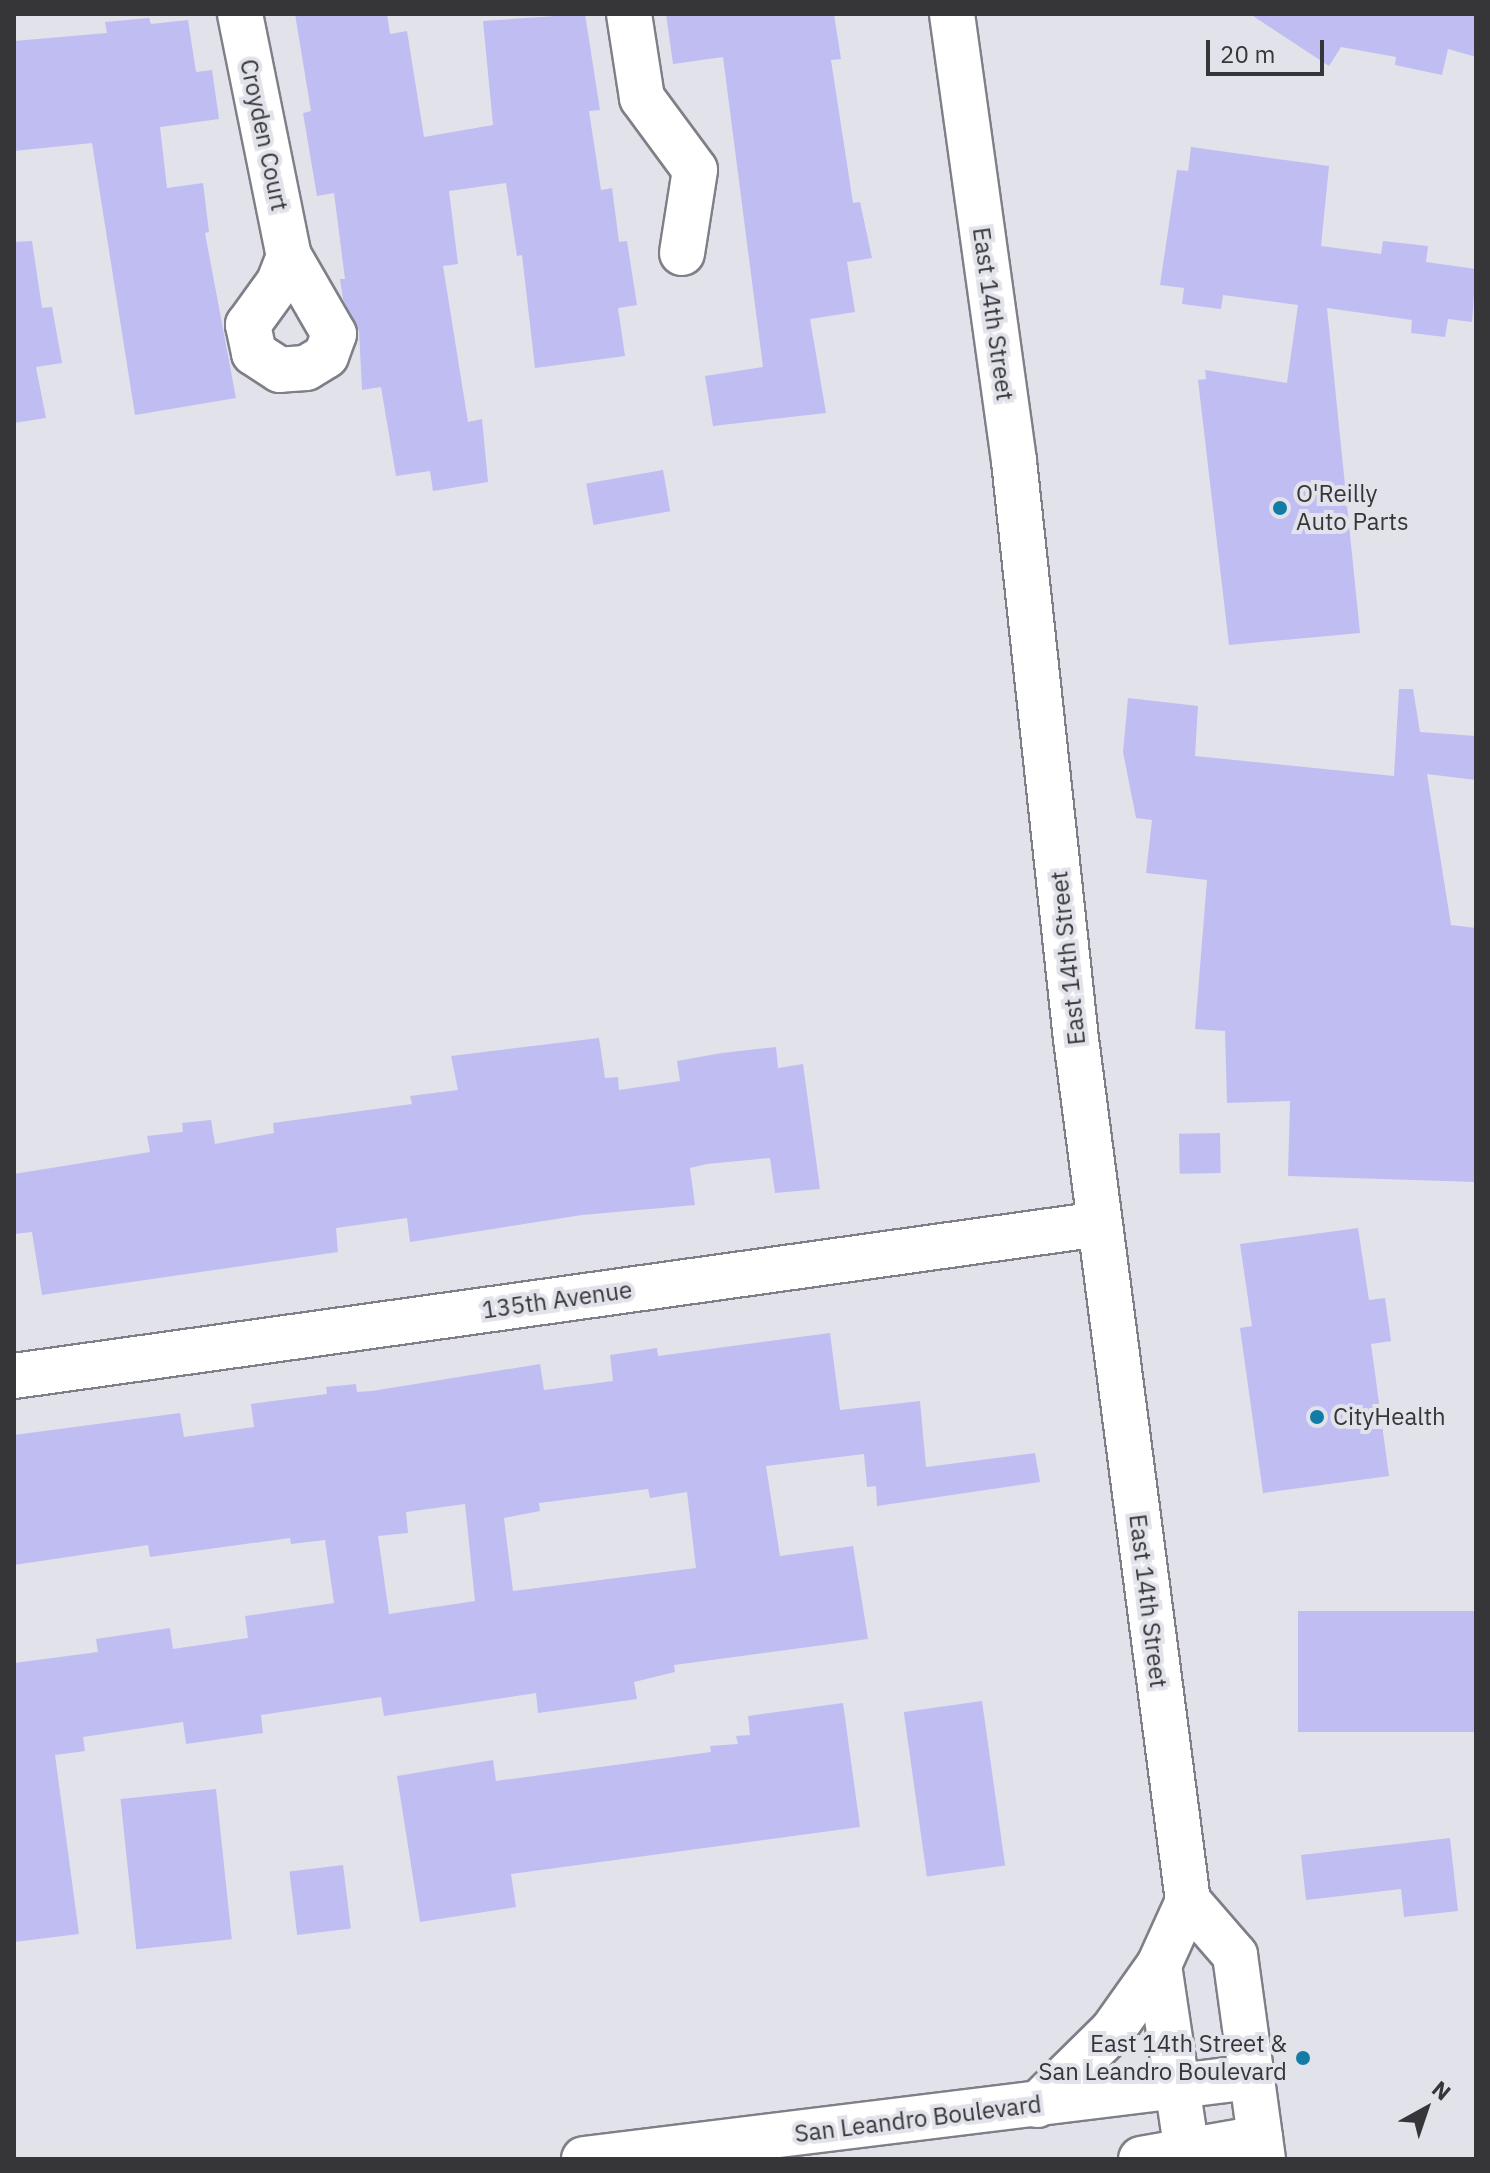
<!DOCTYPE html>
<style>
body{margin:0}
#map{position:relative;width:1490px;height:2173px;overflow:hidden;background:#e2e2eb;font-family:"IBM Plex Sans",sans-serif}
div>[style]{position:absolute}
.building>*{inset:0;background:#c0bdf2;transform-origin:0 0}
.roads{filter:drop-shadow(2px 0 #7f7f87) drop-shadow(-2px 0 #7f7f87) drop-shadow(0 2px #7f7f87) drop-shadow(0 -2px #7f7f87)}
.minor>*{height:44px;margin:-22px;padding:0 22px;transform-origin:22px;border-radius:22px;background:#fff}
.major>*{height:44px;margin:-22px;padding:0 22px;transform-origin:22px;border-radius:22px;background:#fff}
.dots>*{width:22px;height:22px;translate:-50% -50%;box-sizing:border-box;border:4px solid #e2e2eb;border-radius:50%}
span{translate:-50% -50%;white-space:nowrap;text-align:center;line-height:1.15;-webkit-text-stroke:8px #e2e2eb;paint-order:stroke}
.street-label{font-size:24px;color:#363639}
.poi-label{font-size:24px;color:#363639}
.left{translate:0 -50%;text-align:left}
.right{translate:-100% -50%;text-align:right}
.frame{position:absolute;inset:0;border:16px solid #363639;pointer-events:none}
.north{position:absolute;left:1386px;top:2069px;width:80px;height:80px;-webkit-text-stroke:6px #e2e2eb;paint-order:stroke;rotate:40deg;font-size:22px;font-weight:700;line-height:32px;text-align:center;color:#363639}
.north::after{content:'';display:block;margin:auto;width:28px;height:36px;background:#363639;clip-path:polygon(50% 0,100% 100%,50% 72%,0 100%)}
.scale{position:absolute;left:1206px;top:40px;width:118px;height:36px;box-sizing:border-box;border:4px solid #363639;border-top:0;padding-left:10px;font-size:24px;line-height:28px;white-space:nowrap;color:#363639;-webkit-text-stroke:6px #e2e2eb;paint-order:stroke}
</style>
<div id="map">
<div class="building">
<div style="clip-path:polygon(295px 14px,387px 14px,390px 34px,407px 31px,424px 137px,493px 125px,483px 21px,585px 14px,600px 110px,589px 111px,601px 190px,612px 188px,619px 242px,627px 241px,637px 305px,618px 308px,625px 356px,535px 368px,522px 255px,517px 256px,506px 183px,449px 191px,458px 264px,443px 266px,468px 422px,482px 419px,488px 482px,433px 491px,430px 471px,396px 476px,381px 387px,362px 390px,359px 331px,343px 299px,340px 279px,345px 279px,334px 193px,317px 196px,303px 113px,311px 111px)"></div>
<div style="clip-path:polygon(666px 14px,834px 14px,841px 59px,831px 60px,853px 203px,860px 202px,872px 258px,847px 262px,855px 312px,810px 319px,826px 413px,713px 426px,705px 376px,763px 367px,723px 57px,673px 64px)"></div>
<div style="clip-path:polygon(1250px 14px,1476px 14px,1476px 57px,1448px 49px,1442px 75px,1395px 65px,1396px 57px,1341px 47px,1329px 66px)"></div>
<div style="clip-path:polygon(149px 18px,151px 24px,188px 20px,196px 72px,212px 70px,219px 119px,160px 127px,167px 188px,203px 183px,209px 232px,205px 233px,236px 398px,135px 415px,92px 143px,14px 151px,14px 41px,107px 33px,105px 22px)"></div>
<div style="clip-path:polygon(1191px 147px,1329px 166px,1321px 246px,1381px 254px,1383px 241px,1428px 246px,1426px 262px,1476px 269px,1472px 322px,1448px 319px,1445px 337px,1411px 333px,1412px 320px,1327px 308px,1360px 633px,1229px 645px,1198px 380px,1206px 379px,1205px 370px,1287px 383px,1298px 305px,1223px 295px,1221px 309px,1182px 304px,1184px 288px,1160px 285px,1177px 170px,1188px 171px)"></div>
<div style="clip-path:polygon(32px 241px,42px 308px,52px 307px,62px 363px,36px 367px,46px 418px,14px 423px,14px 242px)"></div>
<div style="left:663px;top:470px;width:42px;height:78px;rotate:80deg"></div>
<div style="clip-path:polygon(1399px 689px,1413px 689px,1420px 732px,1476px 736px,1476px 780px,1427px 774px,1451px 925px,1476px 928px,1476px 1182px,1288px 1176px,1290px 1101px,1227px 1103px,1225px 1031px,1195px 1029px,1207px 880px,1146px 873px,1152px 820px,1136px 818px,1123px 752px,1128px 698px,1198px 706px,1195px 756px,1394px 776px)"></div>
<div style="clip-path:polygon(599px 1038px,605px 1078px,618px 1077px,619px 1090px,680px 1081px,677px 1061px,722px 1053px,776px 1047px,778px 1068px,803px 1064px,820px 1189px,775px 1193px,770px 1158px,707px 1164px,690px 1168px,695px 1205px,582px 1215px,410px 1242px,407px 1218px,336px 1228px,338px 1252px,42px 1295px,32px 1232px,14px 1234px,14px 1174px,150px 1152px,147px 1136px,183px 1132px,182px 1123px,211px 1120px,215px 1144px,274px 1133px,273px 1123px,412px 1104px,410px 1096px,458px 1090px,451px 1056px)"></div>
<div style="left:1220px;top:1133px;width:40px;height:41px;rotate:89deg"></div>
<div style="clip-path:polygon(1358px 1228px,1369px 1300px,1385px 1298px,1391px 1341px,1371px 1344px,1389px 1476px,1263px 1493px,1240px 1328px,1252px 1326px,1240px 1244px)"></div>
<div style="clip-path:polygon(evenodd,830px 1333px,840px 1410px,920px 1401px,926px 1467px,1035px 1453px,1040px 1482px,877px 1506px,876px 1486px,867px 1487px,864px 1454px,766px 1466px,780px 1556px,853px 1546px,868px 1639px,674px 1665px,675px 1672px,634px 1682px,637px 1699px,538px 1713px,536px 1693px,384px 1716px,381px 1697px,261px 1715px,263px 1733px,186px 1744px,183px 1722px,83px 1737px,85px 1751px,55px 1755px,79px 1934px,14px 1942px,14px 1663px,98px 1652px,96px 1639px,170px 1628px,173px 1649px,248px 1638px,245px 1616px,334px 1603px,325px 1540px,291px 1544px,290px 1538px,150px 1557px,148px 1545px,14px 1565px,14px 1435px,180px 1413px,184px 1437px,254px 1427px,251px 1404px,327px 1394px,326px 1387px,356px 1384px,357px 1392px,372px 1391px,540px 1364px,544px 1390px,613px 1381px,610px 1355px,657px 1348px,658px 1356px,830px 1333px,648px 1489px,650px 1498px,687px 1492px,696px 1568px,513px 1591px,504px 1518px,540px 1511px,539px 1503px,648px 1489px,830px 1333px,465px 1504px,475px 1601px,389px 1614px,378px 1536px,408px 1533px,406px 1512px,465px 1504px)"></div>
<div style="left:1476px;top:1611px;width:121px;height:178px;rotate:90deg"></div>
<div style="left:982px;top:1701px;width:166px;height:79px;rotate:82deg"></div>
<div style="clip-path:polygon(843px 1703px,860px 1827px,511px 1874px,516px 1907px,420px 1922px,397px 1776px,493px 1760px,496px 1781px,711px 1752px,710px 1746px,738px 1744px,736px 1736px,750px 1735px,748px 1716px)"></div>
<div style="left:216px;top:1789px;width:151px;height:96px;rotate:84deg"></div>
<div style="clip-path:polygon(1450px 1838px,1458px 1911px,1404px 1917px,1401px 1889px,1306px 1900px,1301px 1855px)"></div>
<div style="left:343px;top:1865px;width:64px;height:54px;rotate:83deg"></div>
</div>
<div class="roads">
<div class="minor">
<div style="left:240px;top:14px;width:247px;rotate:78.6deg"></div>
<div style="left:289px;top:256px;width:90px;rotate:60deg"></div>
<div style="left:334px;top:334px;width:23px;rotate:110deg"></div>
<div style="left:326px;top:356px;width:23px;rotate:149deg"></div>
<div style="left:306px;top:368px;width:26px;rotate:176deg"></div>
<div style="left:280px;top:370px;width:31px;rotate:-147deg"></div>
<div style="left:254px;top:353px;width:29px;rotate:-102deg"></div>
<div style="left:248px;top:325px;width:53px;rotate:-54.2deg"></div>
<div style="left:279px;top:282px;width:28px;rotate:-69deg"></div>
<div style="left:629px;top:14px;width:85px;rotate:81.2deg"></div>
<div style="left:642px;top:98px;width:89px;rotate:53.6deg"></div>
<div style="left:695px;top:170px;width:84px;rotate:98.9deg"></div>
<div style="left:14px;top:1376px;width:1096px;rotate:-7.97deg"></div>
</div>
<div class="major">
<div style="left:952px;top:14px;width:451px;rotate:82.1deg"></div>
<div style="left:1014px;top:461px;width:581px;rotate:83.88deg"></div>
<div style="left:1076px;top:1039px;width:869px;rotate:82.6deg"></div>
<div style="left:1188px;top:1901px;width:72px;rotate:49deg"></div>
<div style="left:1235px;top:1955px;width:206px;rotate:82.2deg"></div>
<div style="left:1037px;top:2105px;width:107px;rotate:-44.6deg"></div>
<div style="left:1113px;top:2030px;width:80px;rotate:-54.7deg"></div>
<div style="left:584px;top:2159px;width:672px;rotate:-7.01deg"></div>
<div style="left:1141px;top:2159px;width:121px;rotate:-10deg"></div>
<div style="left:1188px;top:2159px;width:196px;rotate:-98.5deg"></div>
<div style="left:1159px;top:1965px;width:70px;rotate:-65.6deg"></div>
</div>
</div>
<div class="dots">
<div style="left:1280px;top:508px;background:#127ca6"></div>
<div style="left:1317px;top:1417px;background:#127ca6"></div>
<div style="left:1303px;top:2058px;background:#127ca6"></div>
</div>
<div class="street-label">
<span style="left:264px;top:135px;rotate:78deg">Croyden Court</span>
<span style="left:993px;top:314px;rotate:82deg">East 14th Street</span>
<span style="left:1068px;top:958px;rotate:-96deg">East 14th Street</span>
<span style="left:557px;top:1300px;rotate:-8deg">135th Avenue</span>
<span style="left:1148px;top:1601px;rotate:83deg">East 14th Street</span>
<span style="left:918px;top:2119px;rotate:-7deg">San Leandro Boulevard</span>
</div>
<div class="poi-label">
<span class="left" style="left:1296px;top:508px">O'Reilly<br>Auto Parts</span>
<span class="left" style="left:1333px;top:1417px">CityHealth</span>
<span class="right" style="left:1287px;top:2058px">East 14th Street &amp;<br>San Leandro Boulevard</span>
</div>
<div class="frame"></div>
<div class="north">N</div>
<div class="scale">20 m</div>
</div>
